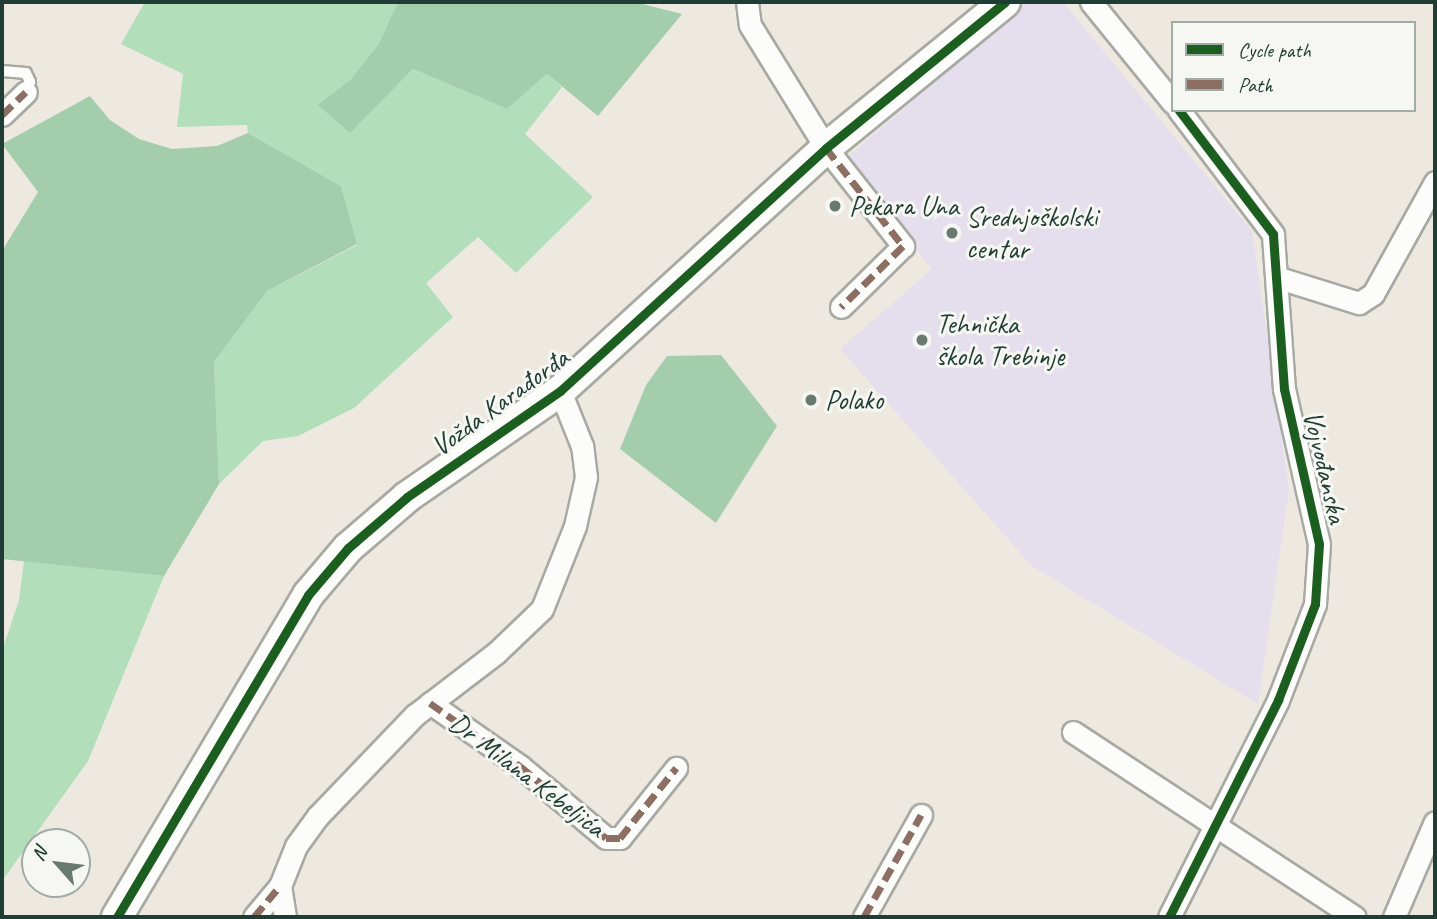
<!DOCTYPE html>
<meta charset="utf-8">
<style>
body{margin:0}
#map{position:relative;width:1437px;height:919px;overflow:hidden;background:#eee9e0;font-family:Caveat,sans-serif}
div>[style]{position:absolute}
.built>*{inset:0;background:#e5deec}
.green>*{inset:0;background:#b2deb9}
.forest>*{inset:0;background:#a4cdac}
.roads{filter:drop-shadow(2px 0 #a8a9a3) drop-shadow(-2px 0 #a8a9a3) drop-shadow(0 2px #a8a9a3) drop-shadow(0 -2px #a8a9a3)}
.lane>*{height:10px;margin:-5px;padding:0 5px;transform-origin:5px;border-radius:5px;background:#fcfcfa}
.street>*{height:21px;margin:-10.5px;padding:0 10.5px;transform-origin:10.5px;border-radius:10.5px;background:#fcfcfa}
.secondary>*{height:30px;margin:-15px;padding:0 15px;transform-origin:15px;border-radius:15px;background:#fcfcfa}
.quiet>*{height:7px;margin-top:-3.5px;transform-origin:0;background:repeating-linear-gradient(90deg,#8d6e63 0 14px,transparent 0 21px)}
.cycleway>*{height:9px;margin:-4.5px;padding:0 4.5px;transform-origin:4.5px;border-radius:4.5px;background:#1b5e20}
.dots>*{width:19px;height:19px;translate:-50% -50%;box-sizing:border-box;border:4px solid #f6f6f2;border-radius:50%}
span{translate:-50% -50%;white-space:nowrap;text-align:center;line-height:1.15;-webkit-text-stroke:6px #f6f6f2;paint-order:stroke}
.poi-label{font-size:28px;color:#1f3d34}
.left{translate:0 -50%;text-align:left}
.street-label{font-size:28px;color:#1f3d34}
.frame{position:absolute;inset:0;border:4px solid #1f3d34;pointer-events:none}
.legend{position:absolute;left:1171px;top:21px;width:245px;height:91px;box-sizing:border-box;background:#f6f6f2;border:2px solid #a0aca6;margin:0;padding:9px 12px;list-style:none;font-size:21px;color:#1f3d34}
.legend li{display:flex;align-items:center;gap:14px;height:35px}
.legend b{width:35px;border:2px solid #a0aca6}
.north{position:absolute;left:21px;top:828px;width:70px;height:70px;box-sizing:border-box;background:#f6f6f2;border:2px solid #a0aca6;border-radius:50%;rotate:298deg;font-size:19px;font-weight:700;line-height:28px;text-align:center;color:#1f3d34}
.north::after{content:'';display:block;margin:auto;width:24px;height:32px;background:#677970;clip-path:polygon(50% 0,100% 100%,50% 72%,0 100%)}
</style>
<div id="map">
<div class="built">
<div style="clip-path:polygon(1027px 2px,1063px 2px,1252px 231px,1289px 490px,1258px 704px,1032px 566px,840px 349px,932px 269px,844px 160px)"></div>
</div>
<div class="green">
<div style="clip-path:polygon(145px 2px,398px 2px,378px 45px,350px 80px,319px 105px,350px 132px,413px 69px,507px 109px,547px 74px,562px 87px,525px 134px,593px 197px,516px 273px,478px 237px,426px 283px,453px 317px,354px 408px,298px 436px,263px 441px,219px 484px,214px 362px,267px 291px,357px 245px,341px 186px,248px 133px,247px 125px,177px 127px,183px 74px,121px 44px)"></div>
<div style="clip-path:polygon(24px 561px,164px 576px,88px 761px,2px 881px,2px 651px,19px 600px)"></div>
</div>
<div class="forest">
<div style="clip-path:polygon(398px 2px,635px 2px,682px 14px,598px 116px,547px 74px,507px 109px,413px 69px,350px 133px,318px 105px,350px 80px,378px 45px)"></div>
<div style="clip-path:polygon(90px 96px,110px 120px,139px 139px,172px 149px,217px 146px,248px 133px,341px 186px,357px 244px,267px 291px,214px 362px,219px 484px,164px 576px,2px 559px,2px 251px,38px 192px,2px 144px)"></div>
<div style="clip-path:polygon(721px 355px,777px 426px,716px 523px,620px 449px,646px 385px,667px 356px)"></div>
</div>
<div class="roads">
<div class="lane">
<div style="left:2px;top:71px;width:24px;rotate:5deg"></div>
<div style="left:26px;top:73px;width:10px;rotate:66deg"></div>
<div style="left:30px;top:82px;width:11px;rotate:112deg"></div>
</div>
<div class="street">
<div style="left:747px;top:2px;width:23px;rotate:83deg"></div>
<div style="left:750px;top:25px;width:145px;rotate:58.3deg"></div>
<div style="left:826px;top:148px;width:125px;rotate:51.8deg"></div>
<div style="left:903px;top:246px;width:87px;rotate:135.5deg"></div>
<div style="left:1091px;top:2px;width:130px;rotate:50.9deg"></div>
<div style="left:2px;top:115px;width:33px;rotate:-44deg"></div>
<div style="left:1279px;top:278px;width:84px;rotate:17.4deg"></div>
<div style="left:1359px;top:303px;width:17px;rotate:-33deg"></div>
<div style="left:1373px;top:294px;width:128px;rotate:-61deg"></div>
<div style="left:430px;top:703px;width:110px;rotate:35deg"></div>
<div style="left:520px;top:766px;width:112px;rotate:39.9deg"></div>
<div style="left:606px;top:838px;width:14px"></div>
<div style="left:620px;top:838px;width:90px;rotate:-51.3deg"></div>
<div style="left:1073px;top:732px;width:337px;rotate:33.3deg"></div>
<div style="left:254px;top:917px;width:40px;rotate:-50deg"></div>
<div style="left:285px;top:917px;width:31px;rotate:-99deg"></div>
<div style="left:280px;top:886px;width:43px;rotate:-68.2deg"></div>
<div style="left:296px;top:846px;width:37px;rotate:-54deg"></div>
<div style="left:318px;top:816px;width:140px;rotate:-46.2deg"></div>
<div style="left:415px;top:715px;width:103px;rotate:-37.5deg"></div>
<div style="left:497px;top:652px;width:62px;rotate:-43.7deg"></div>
<div style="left:542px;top:609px;width:89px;rotate:-68.3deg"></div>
<div style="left:575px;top:526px;width:50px;rotate:-77.3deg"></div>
<div style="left:586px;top:477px;width:31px;rotate:-97deg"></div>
<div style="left:582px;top:446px;width:59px;rotate:-111.8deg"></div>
<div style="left:864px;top:917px;width:117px;rotate:-60.8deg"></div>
<div style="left:1169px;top:917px;width:243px;rotate:-63.3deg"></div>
<div style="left:1278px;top:700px;width:103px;rotate:-68.9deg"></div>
<div style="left:1315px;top:604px;width:60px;rotate:-86.2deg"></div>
<div style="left:1319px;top:544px;width:159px;rotate:-102.7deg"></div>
<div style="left:1284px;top:389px;width:155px;rotate:-94.1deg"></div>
<div style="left:1273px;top:234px;width:156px;rotate:-127.2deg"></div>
<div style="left:1394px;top:917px;width:103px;rotate:-66.7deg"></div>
</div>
<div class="secondary">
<div style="left:117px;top:917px;width:374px;rotate:-59.3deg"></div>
<div style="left:308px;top:595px;width:62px;rotate:-49.6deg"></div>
<div style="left:348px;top:548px;width:78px;rotate:-40.8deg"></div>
<div style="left:407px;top:497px;width:186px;rotate:-34.7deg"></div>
<div style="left:560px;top:391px;width:360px;rotate:-42.4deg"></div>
<div style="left:826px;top:148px;width:231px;rotate:-39.2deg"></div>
</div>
</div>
<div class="quiet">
<div style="left:2px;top:115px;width:33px;rotate:-44deg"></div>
<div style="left:826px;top:148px;width:125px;rotate:51.8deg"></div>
<div style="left:903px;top:246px;width:87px;rotate:135.5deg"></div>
<div style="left:430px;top:703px;width:110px;rotate:35deg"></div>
<div style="left:520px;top:766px;width:112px;rotate:39.9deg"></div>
<div style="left:606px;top:838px;width:14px"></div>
<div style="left:620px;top:838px;width:90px;rotate:-51.3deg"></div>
<div style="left:254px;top:917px;width:40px;rotate:-50deg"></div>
<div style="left:864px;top:917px;width:117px;rotate:-60.8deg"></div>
</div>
<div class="cycleway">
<div style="left:117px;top:917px;width:374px;rotate:-59.3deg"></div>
<div style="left:308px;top:595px;width:62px;rotate:-49.6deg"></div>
<div style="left:348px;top:548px;width:78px;rotate:-40.8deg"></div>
<div style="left:407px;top:497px;width:186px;rotate:-34.7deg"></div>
<div style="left:560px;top:391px;width:360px;rotate:-42.4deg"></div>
<div style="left:826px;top:148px;width:231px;rotate:-39.2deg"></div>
<div style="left:1169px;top:917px;width:243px;rotate:-63.3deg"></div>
<div style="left:1278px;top:700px;width:103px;rotate:-68.9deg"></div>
<div style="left:1315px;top:604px;width:60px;rotate:-86.2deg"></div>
<div style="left:1319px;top:544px;width:159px;rotate:-102.7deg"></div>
<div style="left:1284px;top:389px;width:155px;rotate:-94.1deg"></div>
<div style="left:1273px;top:234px;width:156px;rotate:-127.2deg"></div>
</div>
<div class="dots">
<div style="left:835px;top:206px;background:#677970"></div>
<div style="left:952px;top:233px;background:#677970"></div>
<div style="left:922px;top:340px;background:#677970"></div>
<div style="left:811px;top:400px;background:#677970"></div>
</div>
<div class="poi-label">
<span class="left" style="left:849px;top:206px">Pekara Una</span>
<span class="left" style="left:966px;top:233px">Srednjoškolski<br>centar</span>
<span class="left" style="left:936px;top:340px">Tehnička<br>škola Trebinje</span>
<span class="left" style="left:825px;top:400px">Polako</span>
</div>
<div class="street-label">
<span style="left:500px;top:402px;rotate:-36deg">Vožda Karađorđa</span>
<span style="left:1325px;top:467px;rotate:77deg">Vojvođanska</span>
<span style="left:527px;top:775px;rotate:37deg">Dr Milana Kebeljića</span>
</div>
<div class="frame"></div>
<ul class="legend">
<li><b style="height:9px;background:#1b5e20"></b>Cycle path</li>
<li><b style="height:9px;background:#8d6e63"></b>Path</li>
</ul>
<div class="north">N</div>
</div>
